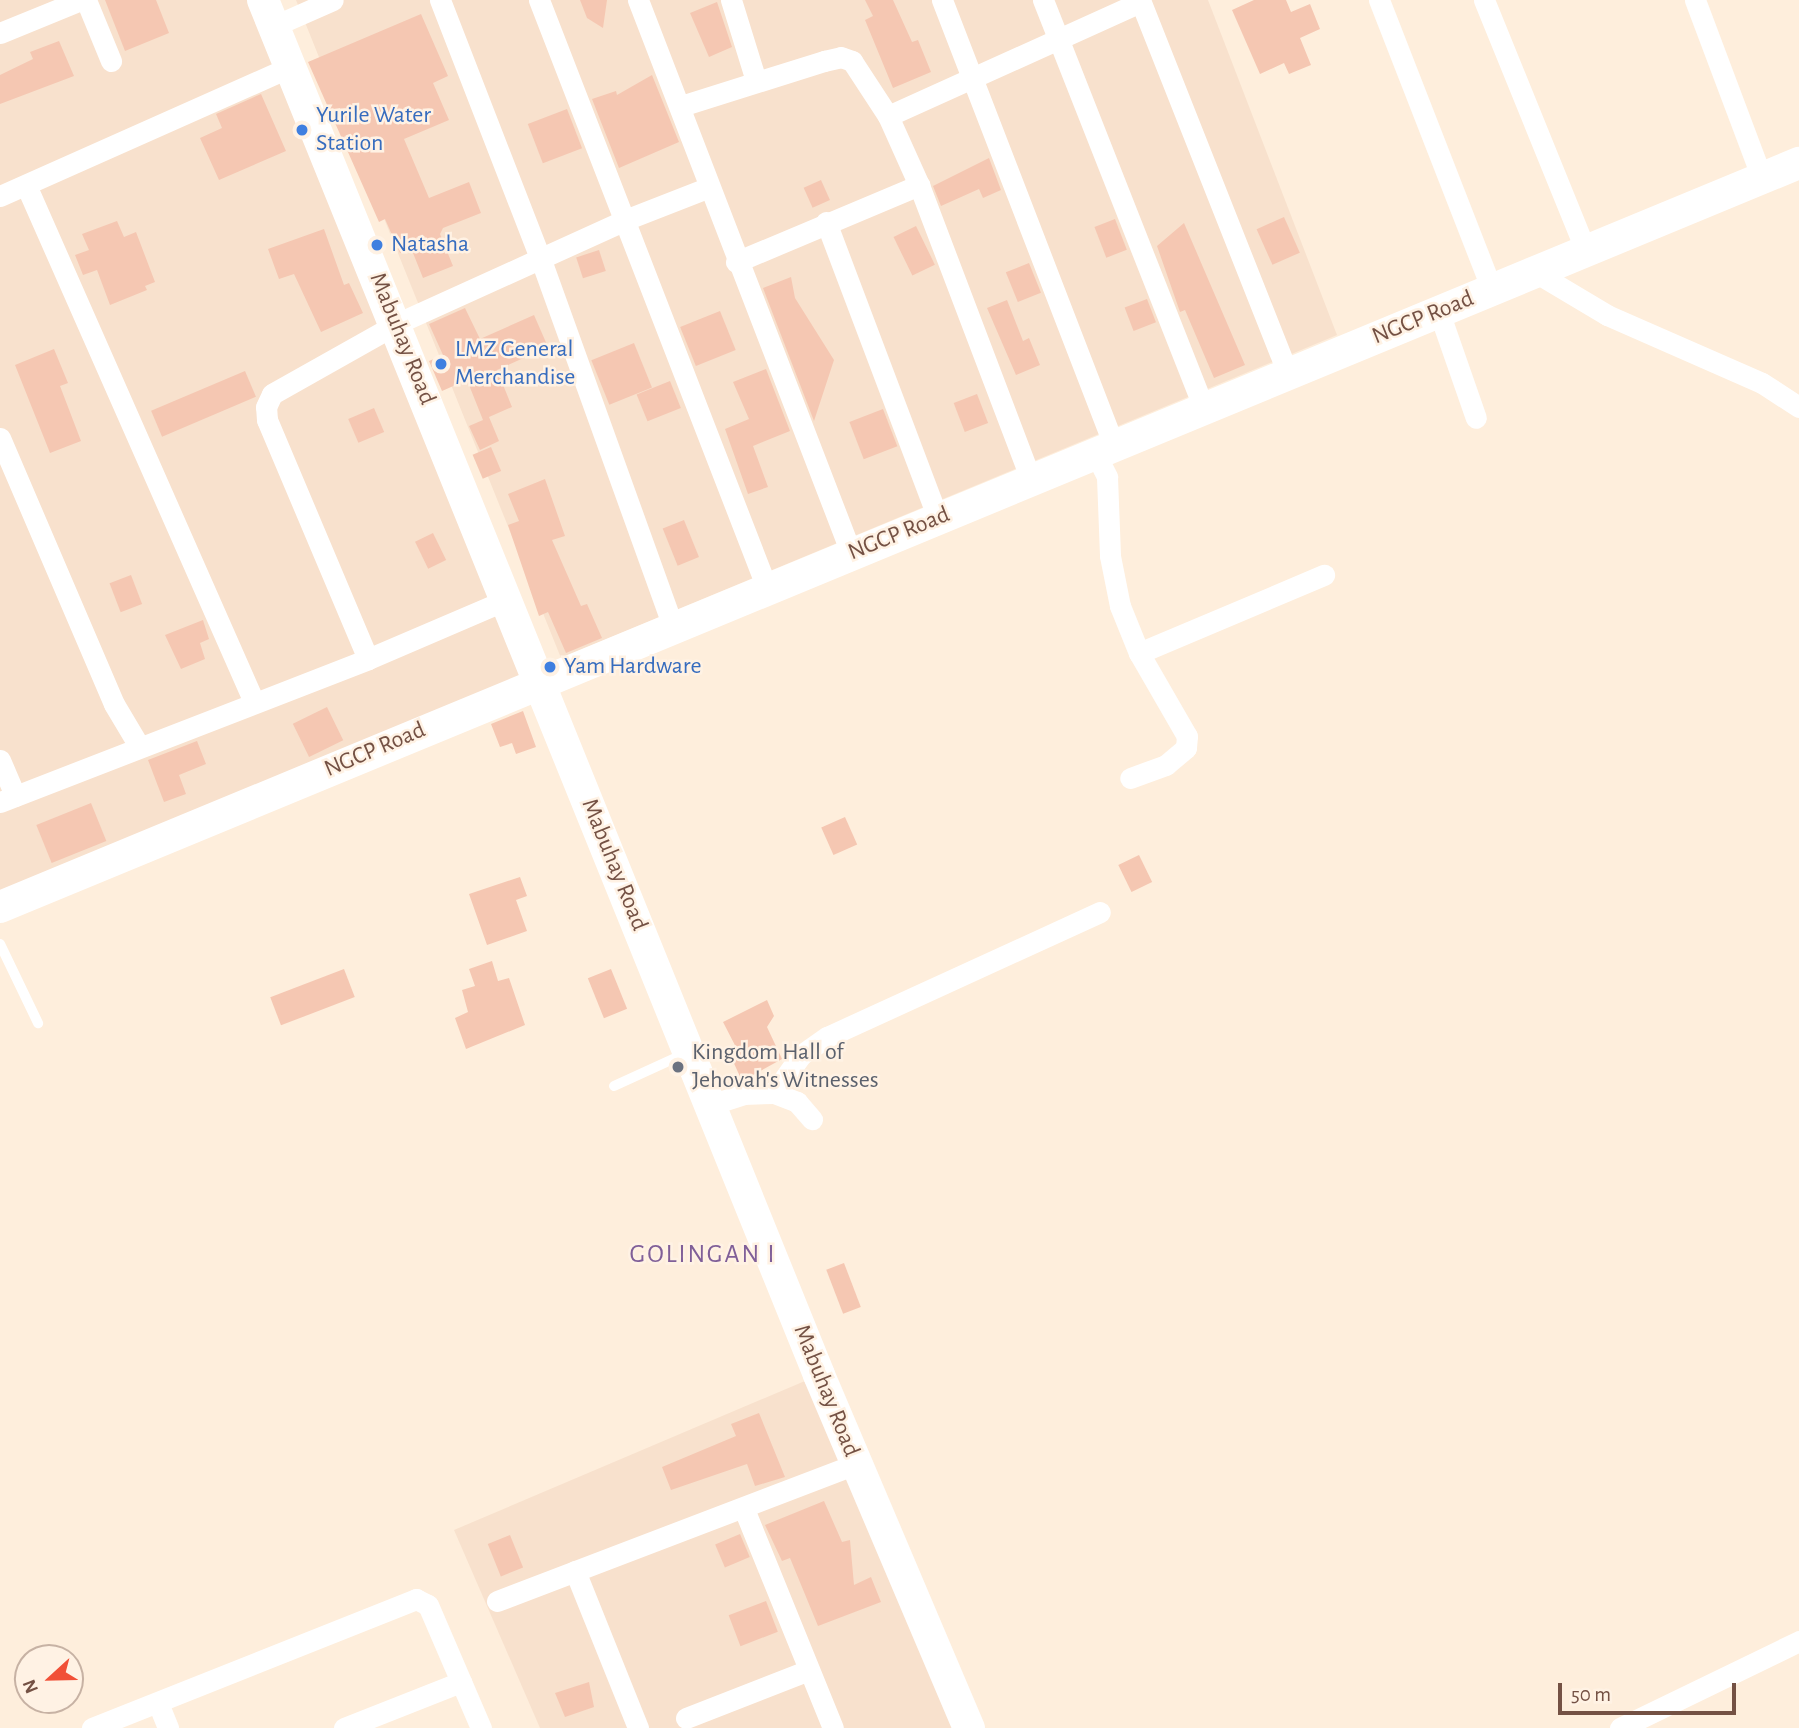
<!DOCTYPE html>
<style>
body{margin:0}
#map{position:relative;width:1799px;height:1728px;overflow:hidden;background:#feeedc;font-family:"Alegreya Sans",sans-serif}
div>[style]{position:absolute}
.residential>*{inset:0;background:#f8e1cd}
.building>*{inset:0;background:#f5c7b2;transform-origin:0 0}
.lane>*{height:10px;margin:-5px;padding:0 5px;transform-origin:5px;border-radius:5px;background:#fff}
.street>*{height:21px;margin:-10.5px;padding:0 10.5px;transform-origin:10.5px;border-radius:10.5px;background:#fff}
.secondary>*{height:32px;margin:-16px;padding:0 16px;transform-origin:16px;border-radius:16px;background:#fff}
.dots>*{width:19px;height:19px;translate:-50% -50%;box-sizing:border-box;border:4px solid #fff2e4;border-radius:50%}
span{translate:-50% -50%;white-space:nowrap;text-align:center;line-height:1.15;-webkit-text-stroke:5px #fff2e4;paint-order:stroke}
.shop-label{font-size:24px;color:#366cbe}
.left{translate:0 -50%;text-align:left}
.street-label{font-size:24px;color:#745144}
.worship-label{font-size:24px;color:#5b616d}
.neighbourhood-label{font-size:26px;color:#805f98;letter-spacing:2px}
.north{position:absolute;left:14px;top:1644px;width:70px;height:70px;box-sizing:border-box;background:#fff2e4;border:2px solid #c7b2a4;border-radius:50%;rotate:248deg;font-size:19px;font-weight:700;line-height:28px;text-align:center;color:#745144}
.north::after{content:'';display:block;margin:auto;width:24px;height:32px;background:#f15037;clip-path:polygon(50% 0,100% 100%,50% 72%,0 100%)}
.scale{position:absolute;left:1558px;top:1683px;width:178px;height:32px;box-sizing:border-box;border:4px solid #745144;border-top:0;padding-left:9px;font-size:21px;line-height:24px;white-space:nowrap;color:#745144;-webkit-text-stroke:5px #fff2e4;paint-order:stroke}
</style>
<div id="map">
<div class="residential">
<div style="clip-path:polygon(0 0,260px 0,536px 679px,0 902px)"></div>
<div style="clip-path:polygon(296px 0,1208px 0,1337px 335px,561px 658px)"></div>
<div style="clip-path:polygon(819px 1375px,970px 1728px,540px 1728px,454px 1530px)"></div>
</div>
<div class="building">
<div style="clip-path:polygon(105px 0,156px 0,169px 33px,125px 51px)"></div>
<div style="clip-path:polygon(580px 0,607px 0,603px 28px,587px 18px)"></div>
<div style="clip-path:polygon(865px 0,893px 0,912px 42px,918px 40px,931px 72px,893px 88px,865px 20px,873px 16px)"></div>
<div style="clip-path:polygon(1254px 0,1286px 0,1291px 12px,1310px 4px,1320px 29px,1300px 38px,1311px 65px,1289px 74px,1284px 63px,1260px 74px,1232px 10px)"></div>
<div style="clip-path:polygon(717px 2px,732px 47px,709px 57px,690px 13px)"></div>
<div style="clip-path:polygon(421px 14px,448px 76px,433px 83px,449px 120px,404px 139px,429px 198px,469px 182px,481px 213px,443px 228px,440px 234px,453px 266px,423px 278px,411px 248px,400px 253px,385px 219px,379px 222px,308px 62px)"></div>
<div style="clip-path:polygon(59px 41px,74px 76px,0 104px,0 75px,33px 59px,30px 52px)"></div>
<div style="clip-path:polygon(652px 75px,679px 142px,619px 168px,592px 99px,616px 91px,617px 95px)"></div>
<div style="clip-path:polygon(261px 94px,286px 151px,219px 180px,200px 138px,222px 128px,216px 114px)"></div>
<div style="left:567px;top:109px;width:42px;height:42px;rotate:69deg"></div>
<div style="clip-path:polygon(989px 158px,1001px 190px,983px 198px,979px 189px,941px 206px,933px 186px)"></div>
<div style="left:821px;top:180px;width:22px;height:19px;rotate:66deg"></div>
<div style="left:1284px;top:217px;width:39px;height:30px;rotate:66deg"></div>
<div style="left:1115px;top:219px;width:33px;height:22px;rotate:69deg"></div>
<div style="clip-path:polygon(117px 221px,124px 237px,136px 232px,155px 282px,145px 286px,147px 290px,110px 305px,97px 270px,83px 275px,75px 255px,89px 250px,82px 234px)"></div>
<div style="clip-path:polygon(1184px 223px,1245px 365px,1214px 378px,1185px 310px,1180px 312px,1157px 246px)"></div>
<div style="left:916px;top:226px;width:43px;height:25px;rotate:64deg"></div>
<div style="clip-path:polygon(324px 229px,344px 285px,349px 283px,363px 313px,321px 332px,294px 274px,279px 279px,268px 249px)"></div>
<div style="left:599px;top:250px;width:22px;height:24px;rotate:72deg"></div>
<div style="left:1029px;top:263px;width:32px;height:25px;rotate:68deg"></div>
<div style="clip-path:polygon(791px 277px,795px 298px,834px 360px,814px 421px,763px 288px)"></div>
<div style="left:1147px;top:299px;width:25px;height:24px;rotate:69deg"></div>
<div style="clip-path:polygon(1007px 300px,1023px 341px,1029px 338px,1040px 365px,1016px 375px,987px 308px)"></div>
<div style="clip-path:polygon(465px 308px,480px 339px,534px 315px,548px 347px,497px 370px,512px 407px,489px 417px,499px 441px,480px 450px,469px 426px,483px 420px,467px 380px,442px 391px,429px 361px,443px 355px,429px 324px)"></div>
<div style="left:720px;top:311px;width:42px;height:43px;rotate:68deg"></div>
<div style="left:634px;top:343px;width:48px;height:46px;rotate:68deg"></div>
<div style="clip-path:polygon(54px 349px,68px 383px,60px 386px,81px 441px,50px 453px,15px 365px)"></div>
<div style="clip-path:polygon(766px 369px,790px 431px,753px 446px,768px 487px,748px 494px,725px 429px,749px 419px,733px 382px)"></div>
<div style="left:245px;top:371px;width:28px;height:102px;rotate:67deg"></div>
<div style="left:670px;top:381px;width:29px;height:36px;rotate:68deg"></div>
<div style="left:977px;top:394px;width:31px;height:25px;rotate:69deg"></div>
<div style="left:374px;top:408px;width:26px;height:28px;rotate:67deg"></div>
<div style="left:883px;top:409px;width:40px;height:36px;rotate:69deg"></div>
<div style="left:491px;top:447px;width:26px;height:20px;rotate:67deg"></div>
<div style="clip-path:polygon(545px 479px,565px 536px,552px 540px,581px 606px,587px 604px,602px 638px,566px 653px,548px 612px,539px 616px,508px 525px,519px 521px,508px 494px)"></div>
<div style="left:684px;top:520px;width:40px;height:23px;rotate:68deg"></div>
<div style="left:433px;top:533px;width:30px;height:20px;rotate:64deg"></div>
<div style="left:131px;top:575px;width:31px;height:23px;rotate:69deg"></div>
<div style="clip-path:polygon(203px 620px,209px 639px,200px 643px,205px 659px,181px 669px,165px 635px)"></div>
<div style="left:327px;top:707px;width:37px;height:38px;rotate:64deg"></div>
<div style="clip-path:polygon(523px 711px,536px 747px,516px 754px,512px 743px,500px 747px,491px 724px)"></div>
<div style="clip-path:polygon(197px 741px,206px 764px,179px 775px,186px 794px,164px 802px,148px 760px)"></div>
<div style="left:91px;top:803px;width:41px;height:59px;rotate:68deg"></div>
<div style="left:845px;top:817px;width:30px;height:26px;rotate:66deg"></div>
<div style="left:1139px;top:855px;width:30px;height:23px;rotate:64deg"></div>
<div style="clip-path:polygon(520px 877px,527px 896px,516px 900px,527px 931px,487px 945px,469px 894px)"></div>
<div style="clip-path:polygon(492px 961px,498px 981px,509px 978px,525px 1025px,466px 1049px,455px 1018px,468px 1012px,462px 990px,475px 986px,469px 969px)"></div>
<div style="left:344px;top:969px;width:30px;height:79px;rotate:69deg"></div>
<div style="left:611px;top:969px;width:43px;height:25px;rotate:68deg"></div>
<div style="clip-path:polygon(767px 1000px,774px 1016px,767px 1027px,782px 1059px,742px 1081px,732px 1059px,740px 1055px,723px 1022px)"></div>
<div style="left:844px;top:1263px;width:47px;height:19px;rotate:69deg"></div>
<div style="clip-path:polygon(759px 1413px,785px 1477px,755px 1486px,747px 1464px,671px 1490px,662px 1467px,736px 1436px,731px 1424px)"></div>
<div style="clip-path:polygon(824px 1501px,842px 1542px,850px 1540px,854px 1585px,871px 1577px,881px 1602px,818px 1626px,790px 1558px,782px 1561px,765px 1525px)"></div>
<div style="left:740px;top:1534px;width:25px;height:27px;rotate:67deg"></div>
<div style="left:510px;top:1535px;width:35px;height:24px;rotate:68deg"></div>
<div style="left:766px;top:1601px;width:33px;height:40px;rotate:69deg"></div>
<div style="clip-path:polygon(589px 1682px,594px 1707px,565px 1717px,555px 1693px)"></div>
</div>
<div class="lane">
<div style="left:0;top:944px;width:88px;rotate:64.3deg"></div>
<div style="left:614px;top:1086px;width:77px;rotate:-24.6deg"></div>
</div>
<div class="street">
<div style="left:86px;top:0;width:66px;rotate:67.7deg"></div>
<div style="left:440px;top:0;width:279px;rotate:68.8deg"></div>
<div style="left:541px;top:260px;width:390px;rotate:70.2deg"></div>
<div style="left:539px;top:0;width:631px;rotate:68.81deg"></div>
<div style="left:638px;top:0;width:593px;rotate:68.93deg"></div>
<div style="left:731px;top:0;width:85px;rotate:72.8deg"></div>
<div style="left:942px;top:0;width:477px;rotate:68.9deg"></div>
<div style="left:1043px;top:0;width:439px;rotate:68.5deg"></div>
<div style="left:1140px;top:0;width:401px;rotate:68.4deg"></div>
<div style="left:1379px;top:0;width:311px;rotate:68.7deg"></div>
<div style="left:1484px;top:0;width:271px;rotate:67.9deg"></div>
<div style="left:1695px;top:0;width:190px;rotate:69.4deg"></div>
<div style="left:274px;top:26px;width:64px;rotate:-23.8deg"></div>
<div style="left:0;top:33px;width:87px;rotate:-22.2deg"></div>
<div style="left:681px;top:106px;width:150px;rotate:-17.5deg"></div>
<div style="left:824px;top:61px;width:17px;rotate:-13deg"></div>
<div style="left:841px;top:57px;width:12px;rotate:20deg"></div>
<div style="left:852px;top:61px;width:66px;rotate:56.8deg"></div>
<div style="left:888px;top:116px;width:76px;rotate:65.8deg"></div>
<div style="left:919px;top:185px;width:316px;rotate:69.2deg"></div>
<div style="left:888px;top:116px;width:277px;rotate:-24.3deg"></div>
<div style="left:26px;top:185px;width:565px;rotate:66.2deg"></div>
<div style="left:0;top:196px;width:320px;rotate:-24deg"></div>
<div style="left:826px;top:222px;width:316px;rotate:69.3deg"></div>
<div style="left:736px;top:262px;width:199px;rotate:-22.8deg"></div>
<div style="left:1535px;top:272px;width:84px;rotate:30.8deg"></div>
<div style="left:1607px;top:315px;width:169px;rotate:23.7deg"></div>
<div style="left:1762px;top:383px;width:44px;rotate:33deg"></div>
<div style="left:1439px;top:312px;width:112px;rotate:70.8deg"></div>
<div style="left:0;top:438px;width:289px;rotate:66.8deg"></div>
<div style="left:114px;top:704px;width:49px;rotate:59.2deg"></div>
<div style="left:1095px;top:453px;width:27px;rotate:63deg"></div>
<div style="left:1107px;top:477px;width:79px;rotate:87.8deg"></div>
<div style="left:1110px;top:556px;width:51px;rotate:78.7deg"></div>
<div style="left:1120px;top:606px;width:51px;rotate:68deg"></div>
<div style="left:1139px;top:653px;width:96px;rotate:60deg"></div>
<div style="left:1187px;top:736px;width:12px;rotate:95deg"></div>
<div style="left:1186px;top:748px;width:26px;rotate:140deg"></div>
<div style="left:1166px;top:765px;width:38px;rotate:160deg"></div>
<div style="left:1139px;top:653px;width:201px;rotate:-22.9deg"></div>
<div style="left:368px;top:659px;width:259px;rotate:-112.9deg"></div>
<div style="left:267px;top:420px;width:13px;rotate:-94deg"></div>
<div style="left:266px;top:407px;width:14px;rotate:-65deg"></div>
<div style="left:272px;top:394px;width:142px;rotate:-29.4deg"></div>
<div style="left:396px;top:324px;width:252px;rotate:-24.4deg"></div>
<div style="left:625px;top:220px;width:88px;rotate:-21.3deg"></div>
<div style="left:0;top:760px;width:39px;rotate:67deg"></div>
<div style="left:0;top:802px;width:395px;rotate:-21.2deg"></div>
<div style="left:368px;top:659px;width:152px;rotate:-23.2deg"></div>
<div style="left:774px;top:1093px;width:47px;rotate:-54.6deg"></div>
<div style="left:801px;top:1055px;width:32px;rotate:-35deg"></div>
<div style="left:827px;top:1037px;width:300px;rotate:-24.6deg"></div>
<div style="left:710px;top:1105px;width:35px;rotate:-18deg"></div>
<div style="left:743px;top:1094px;width:31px;rotate:-2deg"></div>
<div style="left:774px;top:1093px;width:25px;rotate:21deg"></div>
<div style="left:797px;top:1102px;width:23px;rotate:49deg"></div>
<div style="left:744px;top:1509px;width:236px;rotate:67.9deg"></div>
<div style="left:575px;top:1571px;width:169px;rotate:68.1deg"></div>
<div style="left:497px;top:1601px;width:384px;rotate:-20.9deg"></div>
<div style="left:158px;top:1703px;width:27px;rotate:68deg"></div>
<div style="left:686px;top:1718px;width:132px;rotate:-21.3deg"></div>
<div style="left:92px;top:1728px;width:349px;rotate:-21.7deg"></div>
<div style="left:416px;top:1599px;width:13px;rotate:27deg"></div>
<div style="left:428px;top:1605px;width:134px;rotate:66.7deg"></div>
<div style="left:344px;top:1728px;width:126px;rotate:-21.5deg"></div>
<div style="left:1620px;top:1728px;width:199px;rotate:-25.9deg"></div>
</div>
<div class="secondary">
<div style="left:263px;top:0;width:1483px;rotate:67.98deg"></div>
<div style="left:819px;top:1375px;width:384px;rotate:67deg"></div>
<div style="left:0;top:907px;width:1947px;rotate:-22.47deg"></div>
</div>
<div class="dots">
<div style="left:302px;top:130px;background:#3f7fe0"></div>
<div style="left:377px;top:245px;background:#3f7fe0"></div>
<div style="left:441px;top:364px;background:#3f7fe0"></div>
<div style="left:550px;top:667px;background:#3f7fe0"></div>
<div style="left:678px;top:1067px;background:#6b7280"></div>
</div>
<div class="shop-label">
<span class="left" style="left:316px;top:130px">Yurile Water<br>Station</span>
<span class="left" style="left:391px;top:245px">Natasha</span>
<span class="left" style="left:455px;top:364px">LMZ General<br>Merchandise</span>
<span class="left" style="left:564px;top:667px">Yam Hardware</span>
</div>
<div class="street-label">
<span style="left:1423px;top:318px;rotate:-22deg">NGCP Road</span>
<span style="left:402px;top:339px;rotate:68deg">Mabuhay Road</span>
<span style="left:899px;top:534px;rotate:-22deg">NGCP Road</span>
<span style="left:375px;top:750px;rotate:-23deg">NGCP Road</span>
<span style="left:614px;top:865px;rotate:68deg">Mabuhay Road</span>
<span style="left:826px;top:1391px;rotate:68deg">Mabuhay Road</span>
</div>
<div class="worship-label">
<span class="left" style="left:692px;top:1067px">Kingdom Hall of<br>Jehovah's Witnesses</span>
</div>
<div class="neighbourhood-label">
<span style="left:703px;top:1255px">GOLINGAN I</span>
</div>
<div class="north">N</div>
<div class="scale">50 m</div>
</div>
